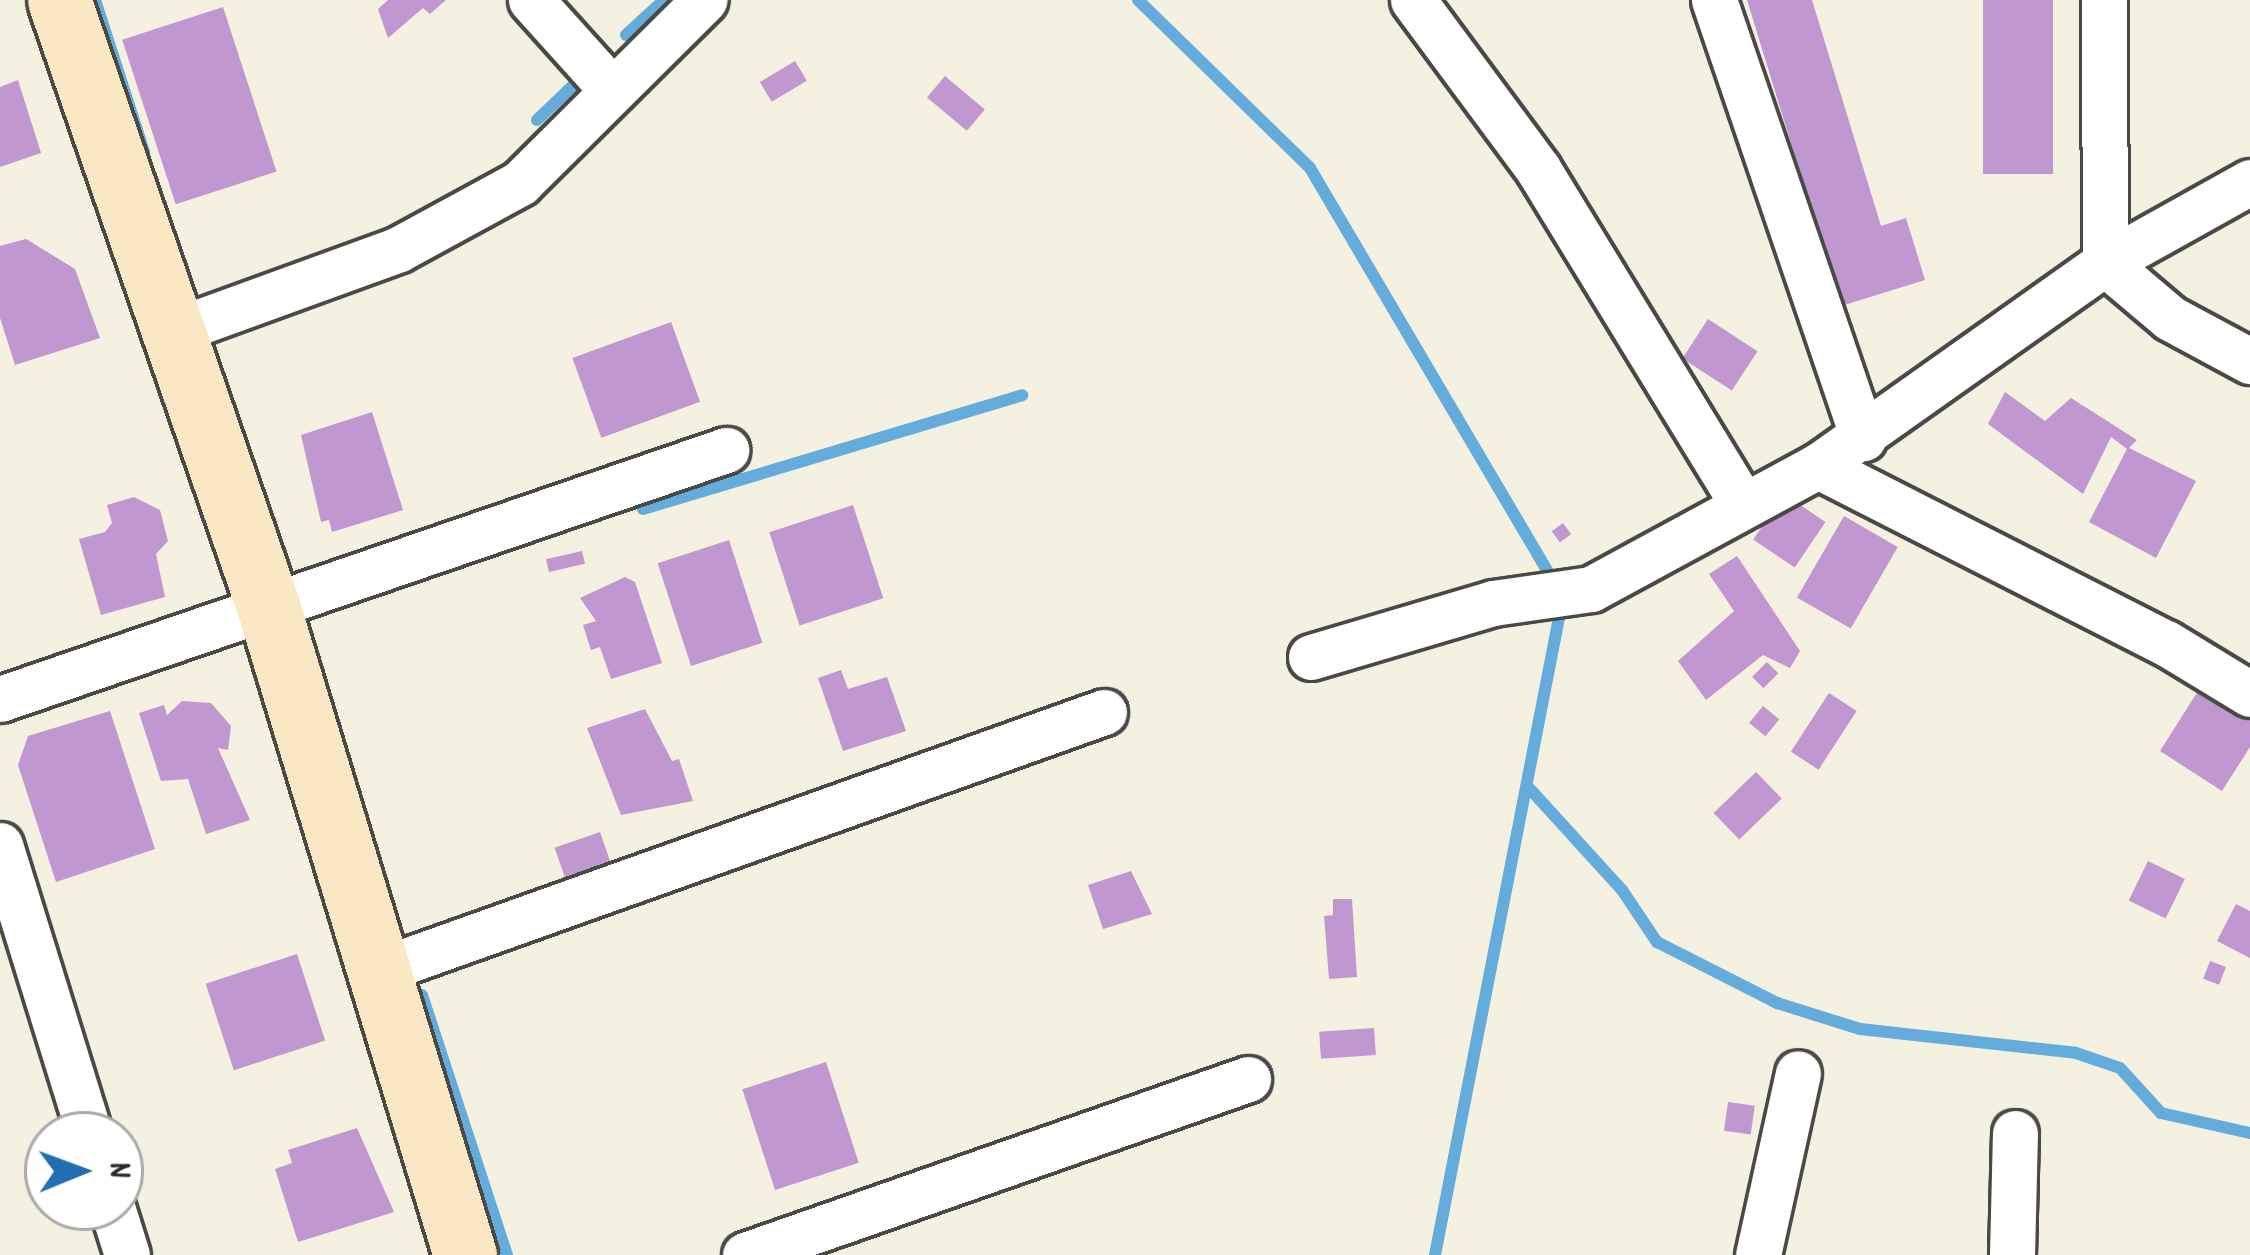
<!DOCTYPE html>
<style>
body{margin:0}
#map{position:relative;width:2250px;height:1255px;overflow:hidden;background:#f4f1e0;font-family:Dekko,sans-serif}
div>[style]{position:absolute}
.stream>*{height:12px;margin:-6px;padding:0 6px;transform-origin:6px;border-radius:6px;background:#63acdb}
.building>*{inset:0;background:#c197d1;transform-origin:0 0}
.roads{filter:drop-shadow(3px 0 #494946) drop-shadow(-3px 0 #494946) drop-shadow(0 3px #494946) drop-shadow(0 -3px #494946)}
.street>*{height:45px;margin:-22.5px;padding:0 22.5px;transform-origin:22.5px;border-radius:22.5px;background:#fff}
.secondary>*{height:63px;margin:-31.5px;padding:0 31.5px;transform-origin:31.5px;border-radius:31.5px;background:#fae7c3}
span{translate:-50% -50%;white-space:nowrap;text-align:center;line-height:1.15;-webkit-text-stroke:9px #fff;paint-order:stroke}
.north{position:absolute;left:24px;top:1111px;width:120px;height:120px;box-sizing:border-box;background:#fff;border:3px solid #aaa;border-radius:50%;rotate:89deg;font-size:33px;font-weight:700;line-height:48px;text-align:center;color:#2b2b2b}
.north::after{content:'';display:block;margin:auto;width:42px;height:54px;background:#1f6fb2;clip-path:polygon(50% 0,100% 100%,50% 72%,0 100%)}
</style>
<div id="map">
<div class="stream">
<div style="left:95px;top:0;width:160px;rotate:72.1deg"></div>
<div style="left:1138px;top:0;width:240px;rotate:44.3deg"></div>
<div style="left:1310px;top:168px;width:483px;rotate:59.5deg"></div>
<div style="left:626px;top:35px;width:52px;rotate:-42.6deg"></div>
<div style="left:537px;top:120px;width:65px;rotate:-43.8deg"></div>
<div style="left:643px;top:509px;width:396px;rotate:-16.7deg"></div>
<div style="left:1530px;top:789px;width:137px;rotate:47.7deg"></div>
<div style="left:1622px;top:890px;width:63px;rotate:56.1deg"></div>
<div style="left:1657px;top:942px;width:135px;rotate:26.9deg"></div>
<div style="left:1777px;top:1003px;width:87px;rotate:17.4deg"></div>
<div style="left:1860px;top:1029px;width:217px;rotate:6.3deg"></div>
<div style="left:2076px;top:1053px;width:46px;rotate:18.8deg"></div>
<div style="left:2120px;top:1068px;width:61px;rotate:47.7deg"></div>
<div style="left:2161px;top:1113px;width:91px;rotate:12.7deg"></div>
<div style="left:422px;top:995px;width:274px;rotate:71.9deg"></div>
<div style="left:1435px;top:1255px;width:665px;rotate:-78.99deg"></div>
</div>
<div class="building">
<div style="clip-path:polygon(388px 0,446px 0,430px 14px,423px 8px,388px 38px,378px 9px)"></div>
<div style="clip-path:polygon(1747px 0,1812px 0,1881px 226px,1906px 218px,1925px 280px,1841px 306px)"></div>
<div style="left:1983px;top:0;width:70px;height:174px"></div>
<div style="left:223px;top:7px;width:173px;height:106px;rotate:72deg"></div>
<div style="left:795px;top:61px;width:23px;height:41px;rotate:59deg"></div>
<div style="left:945px;top:76px;width:52px;height:28px;rotate:40deg"></div>
<div style="clip-path:polygon(18px 80px,41px 153px,0 167px,0 87px)"></div>
<div style="clip-path:polygon(26px 239px,75px 269px,100px 338px,15px 365px,0 318px,0 246px)"></div>
<div style="left:1708px;top:319px;width:59px;height:47px;rotate:33deg"></div>
<div style="left:671px;top:322px;width:85px;height:105px;rotate:70deg"></div>
<div style="clip-path:polygon(2005px 392px,2045px 421px,2071px 398px,2137px 440px,2129px 448px,2196px 481px,2156px 558px,2089px 522px,2127px 449px,2111px 437px,2083px 494px,1988px 424px)"></div>
<div style="clip-path:polygon(372px 412px,403px 510px,332px 532px,329px 520px,321px 522px,301px 435px)"></div>
<div style="left:1784px;top:494px;width:50px;height:55px;rotate:34deg"></div>
<div style="clip-path:polygon(134px 497px,160px 510px,168px 541px,156px 554px,165px 597px,101px 615px,79px 539px,105px 532px,112px 523px,107px 505px)"></div>
<div style="left:853px;top:505px;width:98px;height:88px;rotate:72deg"></div>
<div style="left:1844px;top:516px;width:62px;height:94px;rotate:30deg"></div>
<div style="left:1563px;top:523px;width:14px;height:14px;rotate:54deg"></div>
<div style="left:729px;top:540px;width:108px;height:75px;rotate:72deg"></div>
<div style="left:582px;top:551px;width:13px;height:37px;rotate:77deg"></div>
<div style="clip-path:polygon(1737px 556px,1800px 651px,1790px 668px,1763px 655px,1706px 700px,1678px 661px,1734px 611px,1709px 574px)"></div>
<div style="clip-path:polygon(625px 577px,635px 582px,662px 663px,611px 679px,600px 647px,591px 650px,583px 625px,596px 621px,580px 598px)"></div>
<div style="left:1767px;top:662px;width:16px;height:21px;rotate:45deg"></div>
<div style="clip-path:polygon(841px 670px,848px 689px,887px 677px,906px 731px,843px 751px,818px 678px)"></div>
<div style="clip-path:polygon(2205px 680px,2250px 708px,2250px 747px,2222px 791px,2160px 751px)"></div>
<div style="left:1829px;top:693px;width:33px;height:70px;rotate:33deg"></div>
<div style="clip-path:polygon(182px 701px,211px 703px,231px 726px,228px 750px,218px 748px,250px 820px,206px 834px,188px 779px,161px 781px,139px 713px,164px 705px,167px 715px)"></div>
<div style="left:1763px;top:706px;width:21px;height:22px;rotate:39deg"></div>
<div style="clip-path:polygon(645px 709px,672px 761px,679px 759px,693px 801px,621px 815px,587px 728px)"></div>
<div style="clip-path:polygon(110px 711px,155px 849px,56px 882px,18px 765px,28px 736px)"></div>
<div style="left:1756px;top:772px;width:37px;height:59px;rotate:46deg"></div>
<div style="left:600px;top:832px;width:31px;height:48px;rotate:71deg"></div>
<div style="left:2148px;top:861px;width:41px;height:44px;rotate:26deg"></div>
<div style="clip-path:polygon(1131px 871px,1152px 914px,1103px 929px,1088px 885px)"></div>
<div style="clip-path:polygon(1333px 899px,1352px 899px,1357px 977px,1329px 979px,1324px 916px,1333px 915px)"></div>
<div style="clip-path:polygon(2236px 904px,2250px 911px,2250px 958px,2217px 941px)"></div>
<div style="left:297px;top:954px;width:91px;height:96px;rotate:72deg"></div>
<div style="left:2210px;top:961px;width:17px;height:19px;rotate:21deg"></div>
<div style="left:1374px;top:1028px;width:27px;height:55px;rotate:86deg"></div>
<div style="left:826px;top:1062px;width:106px;height:88px;rotate:72deg"></div>
<div style="left:1728px;top:1102px;width:27px;height:29px;rotate:8deg"></div>
<div style="clip-path:polygon(357px 1128px,394px 1212px,298px 1242px,275px 1169px,292px 1163px,288px 1150px)"></div>
</div>
<div class="roads">
<div class="street">
<div style="left:531px;top:0;width:120px;rotate:48deg"></div>
<div style="left:1413px;top:0;width:210px;rotate:53.5deg"></div>
<div style="left:1538px;top:169px;width:389px;rotate:58.6deg"></div>
<div style="left:1714px;top:0;width:463px;rotate:71.2deg"></div>
<div style="left:2104px;top:0;width:263px;rotate:89.8deg"></div>
<div style="left:2105px;top:263px;width:85px;rotate:40.2deg"></div>
<div style="left:2170px;top:318px;width:91px;rotate:28.3deg"></div>
<div style="left:177px;top:330px;width:236px;rotate:-20deg"></div>
<div style="left:399px;top:249px;width:138px;rotate:-28.6deg"></div>
<div style="left:520px;top:183px;width:260px;rotate:-44.8deg"></div>
<div style="left:1818px;top:466px;width:390px;rotate:27deg"></div>
<div style="left:2166px;top:643px;width:98px;rotate:31.3deg"></div>
<div style="left:1311px;top:657px;width:190px;rotate:-16.5deg"></div>
<div style="left:1493px;top:603px;width:99px;rotate:-8.1deg"></div>
<div style="left:1591px;top:589px;width:258px;rotate:-28.5deg"></div>
<div style="left:1818px;top:466px;width:352px;rotate:-35.3deg"></div>
<div style="left:2105px;top:263px;width:166px;rotate:-29.2deg"></div>
<div style="left:0;top:699px;width:768px;rotate:-18.93deg"></div>
<div style="left:0;top:845px;width:304px;rotate:72.8deg"></div>
<div style="left:375px;top:972px;width:774px;rotate:-19.63deg"></div>
<div style="left:112px;top:1207px;width:50px;rotate:72.6deg"></div>
<div style="left:745px;top:1255px;width:533px;rotate:-19.28deg"></div>
<div style="left:1758px;top:1255px;width:186px;rotate:-77.6deg"></div>
<div style="left:2012px;top:1255px;width:122px;rotate:-88.6deg"></div>
</div>
<div class="secondary">
<div style="left:59px;top:0;width:644px;rotate:70.97deg"></div>
<div style="left:269px;top:609px;width:675px;rotate:73.12deg"></div>
</div>
</div>
<div class="north">N</div>
</div>
